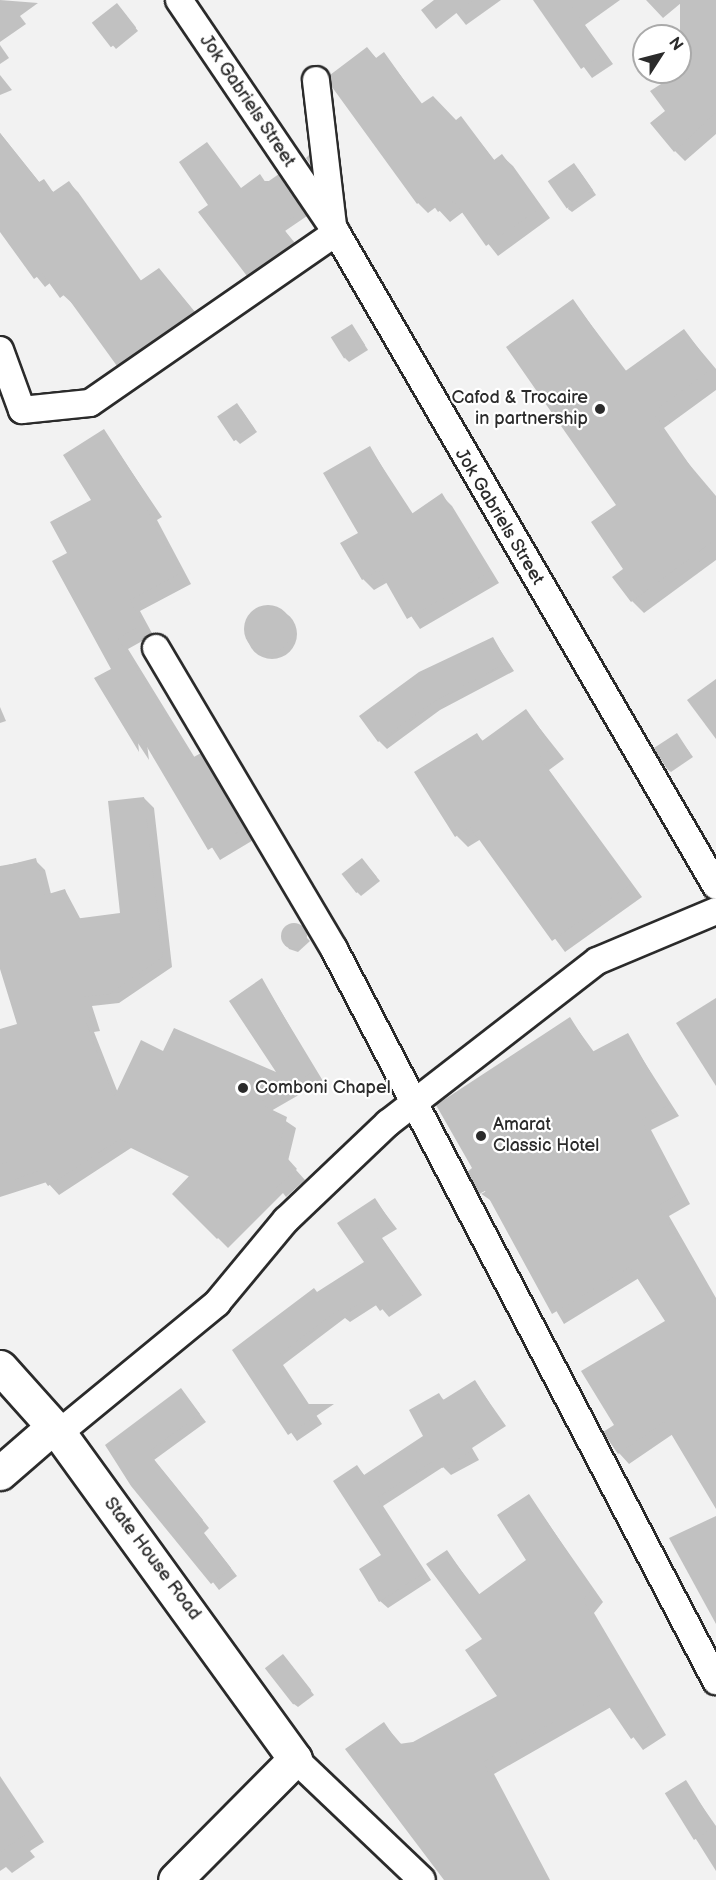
<!DOCTYPE html>
<style>
body{margin:0}
#map{position:relative;width:716px;height:1880px;overflow:hidden;background:#f2f2f2;font-family:"Balsamiq Sans",sans-serif}
div>[style]{position:absolute}
.shadow>*{inset:0;background:#0003}
.round{border-radius:50%}
.building>*{inset:0;background:#c1c1c1;transform-origin:0 0}
.roads{filter:drop-shadow(2px 0 #2b2b2b) drop-shadow(-2px 0 #2b2b2b) drop-shadow(0 2px #2b2b2b) drop-shadow(0 -2px #2b2b2b)}
.minor>*{height:26px;margin:-13px;padding:0 13px;transform-origin:13px;border-radius:13px;background:#fff}
.secondary>*{height:33px;margin:-16.5px;padding:0 16.5px;transform-origin:16.5px;border-radius:16.5px;background:#fff}
.dots>*{width:16px;height:16px;translate:-50% -50%;box-sizing:border-box;border:3px solid #fff;border-radius:50%}
span{translate:-50% -50%;white-space:nowrap;text-align:center;line-height:1.15;-webkit-text-stroke:4.5px #fff;paint-order:stroke}
.street-label{font-size:18px;color:#2b2b2b}
.poi-label{font-size:18px;color:#2b2b2b}
.right{translate:-100% -50%;text-align:right}
.left{translate:0 -50%;text-align:left}
.north{position:absolute;left:632px;top:24px;width:60px;height:60px;box-sizing:border-box;background:#fff;border:2px solid #aaa;border-radius:50%;rotate:54deg;font-size:16px;font-weight:700;line-height:24px;text-align:center;color:#2b2b2b}
.north::after{content:'';display:block;margin:auto;width:21px;height:27px;background:#2b2b2b;clip-path:polygon(50% 0,100% 100%,50% 72%,0 100%)}
</style>
<div id="map">
<div class="shadow">
<div style="clip-path:polygon(0 0,38px 3px,20px 16px,26px 24px,0 42px)"></div>
<div style="clip-path:polygon(446px 0,501px 0,466px 25px)"></div>
<div style="clip-path:polygon(534px 0,620px 0,585px 25px,613px 64px,592px 78px)"></div>
<div style="clip-path:polygon(646px 0,716px 0,716px 134px,685px 161px,675px 151px,667px 111px,652px 91px,680px 72px,681px 3px,663px 18px)"></div>
<div style="clip-path:polygon(121px 9px,138px 31px,116px 49px,94px 23px)"></div>
<div style="clip-path:polygon(0 45px,9px 58px,0 64px)"></div>
<div style="clip-path:polygon(367px 49px,377px 59px,384px 54px,423px 105px,456px 122px,461px 118px,495px 161px,502px 156px,513px 166px,550px 218px,498px 256px,463px 212px,450px 222px,436px 207px,428px 213px,418px 203px)"></div>
<div style="clip-path:polygon(0 75px,12px 90px,0 95px)"></div>
<div style="clip-path:polygon(0 133px,40px 183px,55px 193px,69px 183px,78px 192px,142px 282px,168px 280px,203px 322px,127px 375px,73px 304px,50px 283px,45px 287px,0 231px)"></div>
<div style="clip-path:polygon(309px 155px,313px 159px,314px 169px,306px 158px)"></div>
<div style="clip-path:polygon(578px 169px,596px 195px,572px 212px,568px 209px)"></div>
<div style="clip-path:polygon(265px 181px,284px 181px,307px 216px,285px 231px,298px 249px,253px 280px,248px 275px,241px 189px)"></div>
<div style="clip-path:polygon(573px 301px,627px 372px,684px 331px,716px 369px,716px 390px,601px 474px)"></div>
<div style="clip-path:polygon(355px 330px,368px 350px,349px 362px,345px 358px)"></div>
<div style="clip-path:polygon(241px 409px,257px 432px,240px 444px,236px 440px)"></div>
<div style="clip-path:polygon(104px 431px,162px 517px,157px 520px,191px 584px,140px 611px,153px 635px,128px 649px,195px 758px,200px 755px,211px 766px,255px 839px,220px 860px,147px 744px,149px 760px,96px 679px,113px 669px,69px 553px,93px 501px)"></div>
<div style="clip-path:polygon(370px 448px,413px 514px,441px 495px,452px 506px,499px 583px,420px 629px,388px 582px,374px 590px,363px 579px)"></div>
<div style="clip-path:polygon(678px 451px,716px 496px,716px 560px,644px 613px,632px 601px,619px 505px)"></div>
<div class="round" style="left:247px;top:609px;width:50px;height:50px"></div>
<div style="clip-path:polygon(493px 639px,514px 671px,440px 710px,387px 749px,379px 741px)"></div>
<div style="clip-path:polygon(0 707px,6px 721px,0 723px)"></div>
<div style="clip-path:polygon(526px 711px,564px 759px,549px 770px,642px 897px,565px 952px,481px 839px,468px 847px,457px 836px,477px 735px,484px 742px)"></div>
<div style="clip-path:polygon(677px 735px,693px 757px,671px 772px,667px 769px)"></div>
<div style="clip-path:polygon(144px 798px,154px 808px,172px 967px,119px 1003px,92px 1006px,100px 1031px,94px 1032px,118px 1093px,164px 1053px,280px 1075px,262px 980px,323px 1081px,271px 1111px,296px 1128px,288px 1161px,305px 1180px,286px 1197px,283px 1193px,228px 1248px,174px 1194px,190px 1177px,131px 1148px,59px 1195px,47px 1182px,0 1197px,0 1030px,18px 1025px,0 964px,0 866px,35px 860px,45px 870px,51px 894px,65px 890px,81px 920px,122px 915px)"></div>
<div style="clip-path:polygon(366px 864px,380px 881px,361px 896px,357px 892px)"></div>
<div style="clip-path:polygon(294px 925px,310px 941px,298px 952px,289px 949px,282px 936px)"></div>
<div style="clip-path:polygon(evenodd,570px 1019px,594px 1052px,627px 1035px,679px 1116px,651px 1130px,690px 1204px,669px 1216px,716px 1298px,716px 1474px,673px 1434px,629px 1464px,619px 1453px,616px 1425px,667px 1321px,639px 1278px,564px 1324px,493px 1202px,480px 1193px,474px 1169px,570px 1019px,492px 1188px,481px 1194px,481px 1191px,492px 1188px)"></div>
<div style="clip-path:polygon(375px 1200px,397px 1229px,382px 1238px,422px 1295px,389px 1317px,378px 1304px,350px 1322px,345px 1318px,283px 1365px,322px 1424px,297px 1441px,234px 1351px,366px 1263px)"></div>
<div style="clip-path:polygon(475px 1382px,506px 1426px,472px 1448px,479px 1460px,451px 1475px,443px 1467px,383px 1506px,431px 1580px,388px 1608px,380px 1601px,383px 1555px,357px 1467px,365px 1476px,425px 1436px,439px 1395px,445px 1401px)"></div>
<div style="clip-path:polygon(181px 1390px,206px 1422px,154px 1460px,209px 1528px,204px 1533px,237px 1576px,219px 1590px,107px 1445px)"></div>
<div style="clip-path:polygon(529px 1496px,603px 1602px,594px 1613px,666px 1735px,643px 1750px,611px 1707px,494px 1774px,550px 1880px,447px 1880px,384px 1724px,402px 1745px,414px 1743px,499px 1697px,484px 1639px,447px 1552px,480px 1595px,528px 1560px)"></div>
<div style="clip-path:polygon(287px 1660px,314px 1695px,298px 1707px,294px 1704px)"></div>
<div style="clip-path:polygon(0 1776px,44px 1842px,30px 1851px,35px 1857px,12px 1873px,6px 1867px,0 1871px)"></div>
<div style="clip-path:polygon(685px 1782px,716px 1826px,716px 1871px,667px 1793px)"></div>
</div>
<div class="building">
<div style="clip-path:polygon(434px 0,473px 0,436px 29px,421px 10px)"></div>
<div style="clip-path:polygon(533px 0,567px 0,604px 53px,581px 69px)"></div>
<div style="clip-path:polygon(680px 0,716px 0,716px 112px,674px 152px,650px 123px,665px 111px,650px 91px,680px 72px)"></div>
<div style="left:117px;top:3px;width:31px;height:32px;rotate:52deg"></div>
<div style="clip-path:polygon(367px 47px,376px 58px,384px 52px,421px 104px,433px 96px,456px 120px,461px 116px,494px 160px,502px 154px,541px 207px,486px 246px,454px 201px,438px 212px,427px 196px,417px 204px,332px 87px,330px 75px)"></div>
<div style="clip-path:polygon(0 133px,39px 182px,44px 179px,53px 192px,69px 181px,140px 281px,159px 268px,195px 312px,117px 366px,65px 294px,60px 298px,42px 273px,34px 279px,0 232px)"></div>
<div style="clip-path:polygon(207px 142px,241px 188px,260px 174px,266px 183px,279px 174px,303px 210px,281px 226px,295px 243px,247px 276px,198px 212px,208px 205px,179px 162px)"></div>
<div style="left:574px;top:163px;width:33px;height:32px;rotate:55deg"></div>
<div style="clip-path:polygon(573px 299px,624px 372px,684px 329px,713px 368px,653px 412px,716px 503px,716px 539px,631px 602px,612px 577px,623px 569px,591px 522px,616px 505px,506px 347px)"></div>
<div style="left:352px;top:324px;width:25px;height:25px;rotate:58deg"></div>
<div style="left:237px;top:403px;width:30px;height:24px;rotate:56deg"></div>
<div style="clip-path:polygon(104px 429px,153px 505px,147px 509px,181px 573px,130px 600px,143px 624px,118px 638px,192px 758px,201px 753px,245px 828px,208px 850px,137px 730px,139px 752px,94px 678px,111px 669px,52px 561px,67px 553px,50px 522px,91px 500px,63px 455px)"></div>
<div style="clip-path:polygon(370px 446px,410px 515px,442px 493px,489px 572px,407px 619px,379px 570px,362px 580px,340px 543px,358px 533px,323px 473px)"></div>
<div class="round" style="left:244px;top:605px;width:48px;height:48px"></div>
<div style="clip-path:polygon(493px 637px,507px 662px,432px 703px,378px 742px,359px 716px,419px 672px)"></div>
<div style="clip-path:polygon(716px 679px,716px 739px,687px 700px)"></div>
<div style="clip-path:polygon(526px 709px,553px 747px,539px 757px,631px 884px,552px 941px,470px 827px,455px 837px,414px 772px,477px 733px,482px 741px)"></div>
<div style="left:677px;top:733px;width:24px;height:28px;rotate:57deg"></div>
<div style="clip-path:polygon(144px 797px,163px 957px,109px 994px,83px 997px,91px 1021px,86px 1022px,114px 1097px,141px 1040px,163px 1051px,174px 1028px,276px 1072px,229px 1001px,262px 978px,315px 1071px,258px 1103px,287px 1117px,279px 1149px,297px 1169px,276px 1188px,272px 1184px,217px 1239px,172px 1194px,191px 1174px,120px 1139px,48px 1186px,38px 1171px,13px 1180px,7px 1162px,0 1165px,0 1029px,17px 1024px,0 969px,0 867px,36px 858px,45px 895px,65px 889px,74px 919px,120px 913px,108px 801px)"></div>
<div style="left:362px;top:858px;width:24px;height:26px;rotate:52deg"></div>
<div class="round" style="left:281px;top:923px;width:26px;height:26px"></div>
<div style="clip-path:polygon(716px 998px,716px 1086px,676px 1023px)"></div>
<div style="clip-path:polygon(570px 1017px,592px 1052px,628px 1033px,669px 1105px,641px 1120px,680px 1193px,659px 1205px,716px 1307px,716px 1509px,664px 1422px,618px 1454px,603px 1432px,614px 1425px,581px 1371px,665px 1321px,630px 1267px,552px 1314px,485px 1191px,479px 1194px,467px 1172px,472px 1168px,436px 1105px)"></div>
<div style="clip-path:polygon(375px 1198px,390px 1221px,376px 1230px,415px 1286px,380px 1311px,370px 1297px,341px 1315px,338px 1310px,276px 1357px,307px 1404px,334px 1404px,288px 1435px,232px 1350px,314px 1288px,317px 1292px,364px 1262px,337px 1223px)"></div>
<div style="clip-path:polygon(475px 1380px,499px 1418px,466px 1440px,472px 1451px,442px 1468px,436px 1459px,377px 1498px,425px 1572px,379px 1602px,359px 1569px,381px 1555px,333px 1481px,357px 1465px,364px 1475px,423px 1436px,409px 1410px,439px 1393px,443px 1400px)"></div>
<div style="clip-path:polygon(181px 1388px,200px 1414px,148px 1452px,203px 1520px,197px 1525px,231px 1568px,211px 1584px,131px 1486px,105px 1445px)"></div>
<div style="clip-path:polygon(529px 1494px,592px 1589px,583px 1600px,655px 1722px,631px 1739px,601px 1695px,483px 1762px,546px 1880px,444px 1880px,345px 1749px,384px 1722px,399px 1744px,413px 1742px,497px 1696px,465px 1650px,482px 1639px,426px 1564px,447px 1550px,478px 1595px,526px 1560px,497px 1515px)"></div>
<div style="clip-path:polygon(716px 1516px,716px 1624px,669px 1538px)"></div>
<div style="left:283px;top:1654px;width:46px;height:23px;rotate:52deg"></div>
<div style="clip-path:polygon(0 1780px,33px 1829px,0 1852px)"></div>
<div style="left:686px;top:1780px;width:55px;height:25px;rotate:58deg"></div>
</div>
<div class="roads">
<div class="minor">
<div style="left:179px;top:0;width:280px;rotate:55.9deg"></div>
<div style="left:336px;top:232px;width:756px;rotate:59.84deg"></div>
<div style="left:0;top:350px;width:64px;rotate:69.9deg"></div>
<div style="left:22px;top:410px;width:68px;rotate:-5.9deg"></div>
<div style="left:90px;top:403px;width:297px;rotate:-34.7deg"></div>
<div style="left:334px;top:234px;width:155px;rotate:-96.7deg"></div>
<div style="left:156px;top:648px;width:350px;rotate:59.4deg"></div>
<div style="left:334px;top:949px;width:826px;rotate:62.44deg"></div>
<div style="left:59px;top:1433px;width:205px;rotate:-39.4deg"></div>
<div style="left:217px;top:1303px;width:108px;rotate:-50.3deg"></div>
<div style="left:286px;top:1220px;width:141px;rotate:-43.6deg"></div>
<div style="left:388px;top:1123px;width:264px;rotate:-37.8deg"></div>
<div style="left:597px;top:961px;width:129px;rotate:-22.8deg"></div>
<div style="left:295px;top:1759px;width:175px;rotate:43.6deg"></div>
</div>
<div class="secondary">
<div style="left:0;top:1367px;width:89px;rotate:48.2deg"></div>
<div style="left:59px;top:1433px;width:402px;rotate:54.1deg"></div>
<div style="left:295px;top:1759px;width:170px;rotate:134.8deg"></div>
<div style="left:0;top:1473px;width:70px;rotate:-41deg"></div>
</div>
</div>
<div class="dots">
<div style="left:600px;top:409px;background:#2b2b2b"></div>
<div style="left:243px;top:1088px;background:#2b2b2b"></div>
<div style="left:481px;top:1136px;background:#2b2b2b"></div>
</div>
<div class="street-label">
<span style="left:247px;top:101px;rotate:56deg">Jok Gabriels Street</span>
<span style="left:499px;top:517px;rotate:59deg">Jok Gabriels Street</span>
<span style="left:152px;top:1559px;rotate:53deg">State House Road</span>
</div>
<div class="poi-label">
<span class="right" style="left:588px;top:409px">Cafod &amp; Trocaire<br>in partnership</span>
<span class="left" style="left:255px;top:1088px">Comboni Chapel</span>
<span class="left" style="left:493px;top:1136px">Amarat<br>Classic Hotel</span>
</div>
<div class="north">N</div>
</div>
